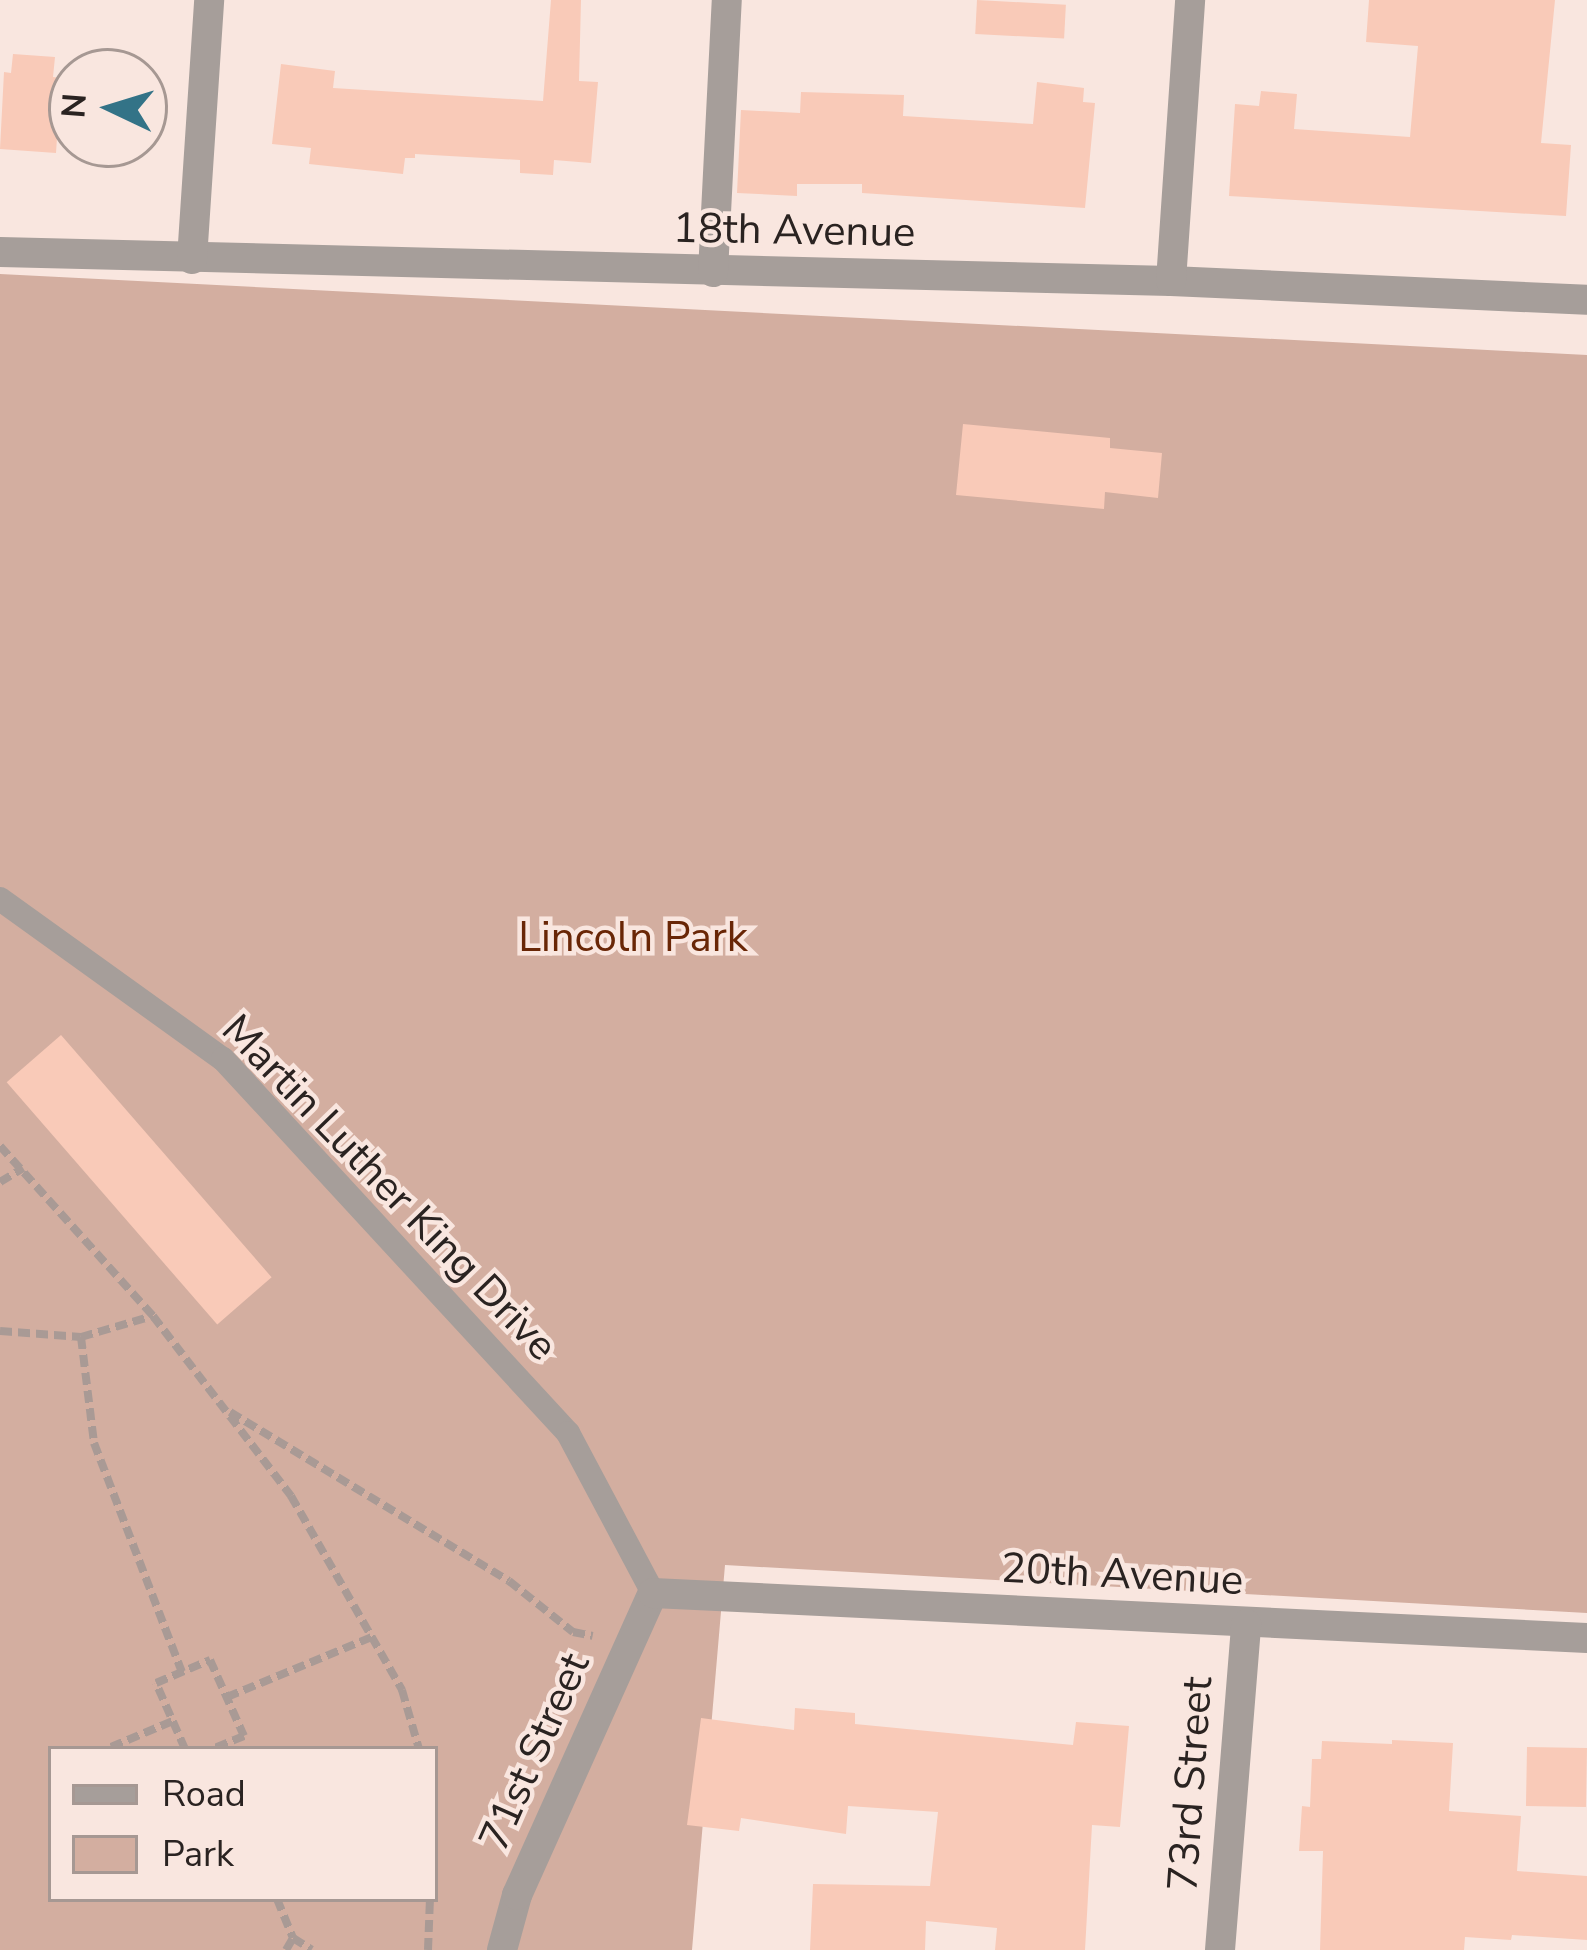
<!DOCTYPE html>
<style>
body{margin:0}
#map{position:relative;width:1587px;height:1950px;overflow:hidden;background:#f9e6df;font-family:"Nunito Sans",sans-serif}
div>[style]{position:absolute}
.green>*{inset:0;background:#d3aea0}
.building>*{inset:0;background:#f9cab8;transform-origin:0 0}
.path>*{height:8px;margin-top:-4px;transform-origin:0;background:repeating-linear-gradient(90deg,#a99a95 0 12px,transparent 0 18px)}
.service>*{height:24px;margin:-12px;padding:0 12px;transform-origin:12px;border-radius:12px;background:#a69e9a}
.minor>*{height:30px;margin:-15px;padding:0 15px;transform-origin:15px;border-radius:15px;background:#a69e9a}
span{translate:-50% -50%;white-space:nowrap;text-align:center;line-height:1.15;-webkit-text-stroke:9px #f9e6df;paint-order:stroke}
.street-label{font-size:42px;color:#2a2321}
.park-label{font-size:42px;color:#692606}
.legend{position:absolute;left:48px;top:1746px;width:390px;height:156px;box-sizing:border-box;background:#f9e6df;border:3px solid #a69893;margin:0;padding:15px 21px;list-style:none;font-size:36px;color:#2a2321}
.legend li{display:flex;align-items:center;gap:24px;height:60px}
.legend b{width:60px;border:3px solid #a69893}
.north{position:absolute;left:48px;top:48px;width:120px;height:120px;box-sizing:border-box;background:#f9e6df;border:3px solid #a69893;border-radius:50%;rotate:274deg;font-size:33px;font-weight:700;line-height:48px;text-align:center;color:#2a2321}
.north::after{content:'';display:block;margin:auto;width:42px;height:54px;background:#337387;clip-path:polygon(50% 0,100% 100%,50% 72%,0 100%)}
</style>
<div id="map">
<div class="green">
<div style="clip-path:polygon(evenodd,0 274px,1587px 355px,1587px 1613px,725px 1565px,692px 1950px,0 1950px,0 274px,51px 1749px,435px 1749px,435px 1899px,51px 1899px,51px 1749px)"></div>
</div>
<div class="building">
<div style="clip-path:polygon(551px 0,581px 0,579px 81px,598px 82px,591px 163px,554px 160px,553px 175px,520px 173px,520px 160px,415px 154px,415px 158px,405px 158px,403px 174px,309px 164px,311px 148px,272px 144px,281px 64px,335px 71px,333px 88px,543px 101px)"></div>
<div style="left:977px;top:0;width:89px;height:34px;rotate:3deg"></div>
<div style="clip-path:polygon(1369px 0,1555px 0,1541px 143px,1571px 145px,1566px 216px,1229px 196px,1235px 104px,1259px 106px,1261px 91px,1297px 94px,1294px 129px,1410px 137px,1418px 46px,1366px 42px)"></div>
<div style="clip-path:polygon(13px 54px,55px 57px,53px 77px,61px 78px,56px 153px,0 149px,4px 72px,11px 73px)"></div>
<div style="clip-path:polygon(1037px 82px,1084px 88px,1083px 102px,1095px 103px,1085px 208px,862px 193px,862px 184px,797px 184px,797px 196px,737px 193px,741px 110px,800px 113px,801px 92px,904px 95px,903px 116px,1033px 124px)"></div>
<div style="clip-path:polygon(963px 424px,1110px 438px,1110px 448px,1162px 453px,1158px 498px,1105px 492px,1104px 509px,956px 495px)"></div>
<div style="left:61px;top:1035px;width:321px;height:72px;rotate:49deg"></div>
<div style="clip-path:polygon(795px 1708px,855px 1713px,855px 1724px,1073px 1745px,1076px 1722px,1129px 1726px,1120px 1827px,1092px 1825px,1085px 1950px,995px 1950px,997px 1928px,926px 1921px,925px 1950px,810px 1950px,813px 1884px,930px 1886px,938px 1812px,848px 1806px,846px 1834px,741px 1818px,739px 1831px,687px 1825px,701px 1718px,794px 1730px)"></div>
<div style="clip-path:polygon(1392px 1740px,1453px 1743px,1449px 1811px,1521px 1816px,1517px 1871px,1587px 1876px,1587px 1940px,1512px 1935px,1511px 1940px,1465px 1937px,1464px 1950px,1320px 1950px,1323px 1851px,1299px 1851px,1302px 1806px,1310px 1807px,1312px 1759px,1321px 1759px,1322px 1741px,1392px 1744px)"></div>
<div style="left:1527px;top:1747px;width:60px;height:59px;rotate:1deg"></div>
</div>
<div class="path">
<div style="left:0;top:1146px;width:229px;rotate:48deg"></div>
<div style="left:153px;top:1316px;width:227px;rotate:52.5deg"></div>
<div style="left:291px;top:1496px;width:224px;rotate:60.2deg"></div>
<div style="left:402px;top:1690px;width:61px;rotate:73.9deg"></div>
<div style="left:0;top:1182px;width:27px;rotate:-31deg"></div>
<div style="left:0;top:1331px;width:81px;rotate:4.2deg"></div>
<div style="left:81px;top:1337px;width:75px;rotate:-16.3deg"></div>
<div style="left:81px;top:1337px;width:107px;rotate:83deg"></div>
<div style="left:94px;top:1443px;width:245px;rotate:69deg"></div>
<div style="left:230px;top:1412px;width:326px;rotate:31.2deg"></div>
<div style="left:509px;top:1581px;width:82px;rotate:38.6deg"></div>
<div style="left:573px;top:1632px;width:20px;rotate:11deg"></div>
<div style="left:227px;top:1697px;width:159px;rotate:-22.5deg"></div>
<div style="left:111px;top:1747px;width:67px;rotate:-22.8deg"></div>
<div style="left:185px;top:1749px;width:72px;rotate:-113.7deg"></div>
<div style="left:156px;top:1683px;width:59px;rotate:-23.1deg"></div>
<div style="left:210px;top:1660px;width:83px;rotate:65.9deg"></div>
<div style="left:244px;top:1736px;width:35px;rotate:158deg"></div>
<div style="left:277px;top:1899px;width:42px;rotate:67.7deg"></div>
<div style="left:293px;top:1938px;width:22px;rotate:32deg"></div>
<div style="left:286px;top:1950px;width:14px;rotate:-60deg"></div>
<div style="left:428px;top:1950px;width:51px;rotate:-87.8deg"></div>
</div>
<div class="service">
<div style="left:0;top:899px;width:274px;rotate:35.7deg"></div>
<div style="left:223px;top:1059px;width:509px;rotate:47.31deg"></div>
<div style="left:568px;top:1433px;width:181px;rotate:62deg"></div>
</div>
<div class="minor">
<div style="left:0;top:252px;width:1171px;rotate:1.42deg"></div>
<div style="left:1171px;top:281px;width:416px;rotate:2.6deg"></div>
<div style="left:192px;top:259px;width:260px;rotate:-86.2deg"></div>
<div style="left:713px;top:272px;width:272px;rotate:-87.1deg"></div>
<div style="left:1171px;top:281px;width:282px;rotate:-86.1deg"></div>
<div style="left:502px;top:1950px;width:57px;rotate:-74.7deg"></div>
<div style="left:517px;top:1895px;width:331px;rotate:-65.8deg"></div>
<div style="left:653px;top:1593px;width:935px;rotate:2.76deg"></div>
<div style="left:1220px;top:1950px;width:327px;rotate:-85.4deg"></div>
</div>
<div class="street-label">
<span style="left:794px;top:231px;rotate:1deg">18th Avenue</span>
<span style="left:389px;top:1188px;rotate:46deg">Martin Luther King Drive</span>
<span style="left:1122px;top:1575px;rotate:3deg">20th Avenue</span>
<span style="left:535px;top:1752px;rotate:-66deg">71st Street</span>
<span style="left:1191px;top:1784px;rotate:-86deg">73rd Street</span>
</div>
<div class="park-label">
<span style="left:633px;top:938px">Lincoln Park</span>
</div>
<ul class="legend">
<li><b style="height:15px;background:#a69e9a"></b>Road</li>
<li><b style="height:33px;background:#d3aea0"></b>Park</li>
</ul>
<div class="north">N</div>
</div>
